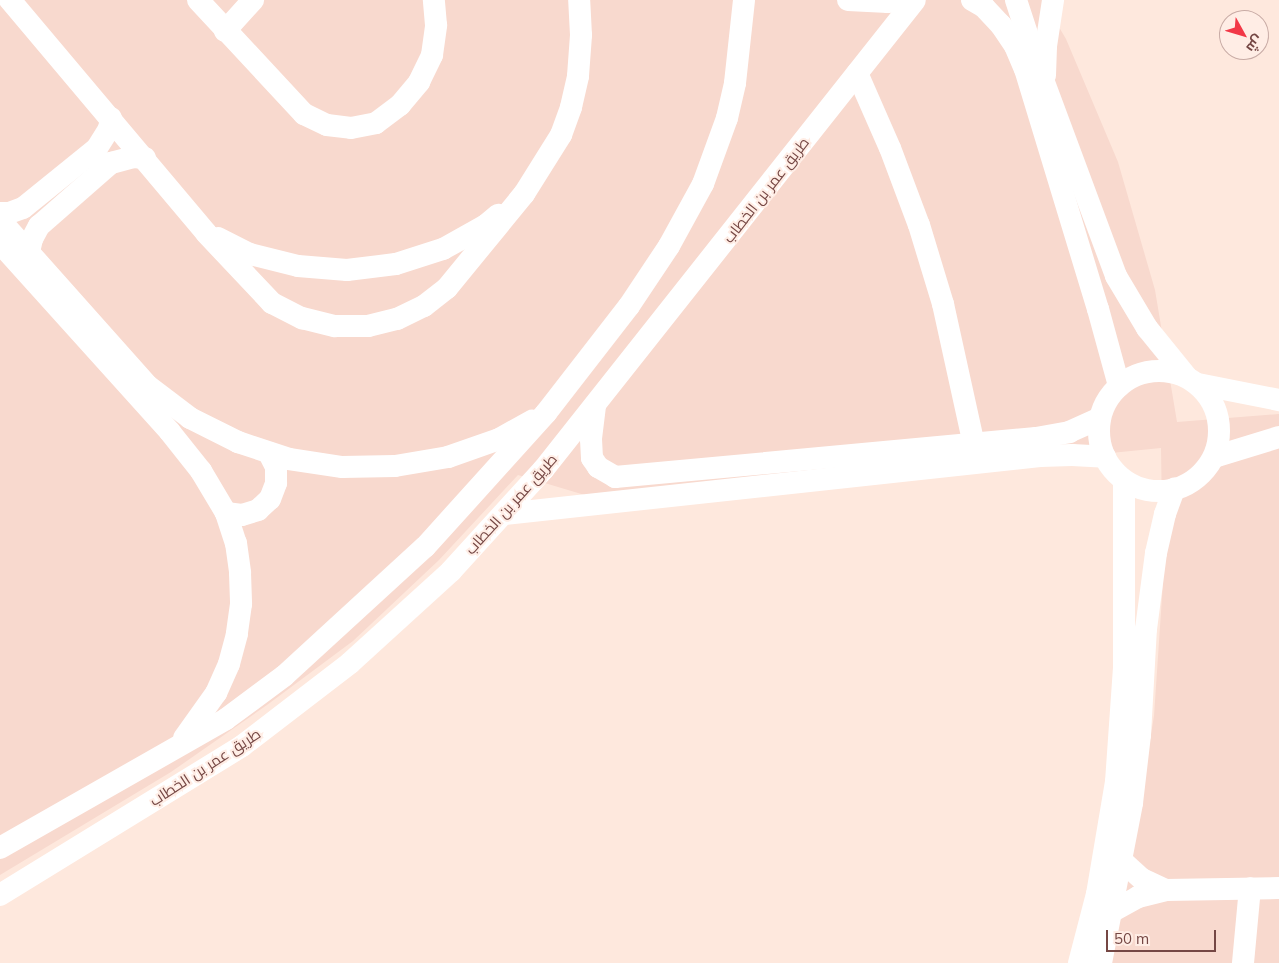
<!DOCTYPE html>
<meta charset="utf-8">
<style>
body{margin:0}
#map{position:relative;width:1279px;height:963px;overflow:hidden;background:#fee8dd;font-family:Mulish,Cairo,sans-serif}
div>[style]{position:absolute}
.residential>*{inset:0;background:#f8d9ce}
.minor>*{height:22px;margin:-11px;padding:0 11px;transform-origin:11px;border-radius:11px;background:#fff}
.minor>.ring{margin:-11px;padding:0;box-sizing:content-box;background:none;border:22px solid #fff;border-radius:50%}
span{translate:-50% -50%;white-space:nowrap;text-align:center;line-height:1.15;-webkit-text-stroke:4px #ffede5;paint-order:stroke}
.street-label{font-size:15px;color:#754744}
.north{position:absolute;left:1219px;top:10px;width:50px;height:50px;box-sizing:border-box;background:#ffede5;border:1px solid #c8aba5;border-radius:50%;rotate:129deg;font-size:14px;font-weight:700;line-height:20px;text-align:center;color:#754744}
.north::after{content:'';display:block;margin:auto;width:18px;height:22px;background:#f23847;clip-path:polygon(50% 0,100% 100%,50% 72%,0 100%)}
.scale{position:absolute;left:1106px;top:930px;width:110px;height:22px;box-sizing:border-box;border:2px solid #754744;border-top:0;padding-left:6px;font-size:15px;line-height:18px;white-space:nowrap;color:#754744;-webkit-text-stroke:4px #ffede5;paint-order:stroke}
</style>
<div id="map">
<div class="residential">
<div style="clip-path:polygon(0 0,1043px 0,1066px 39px,1118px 162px,1155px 290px,1177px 422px,1279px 414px,1279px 963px,1104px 963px,1132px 848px,1154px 716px,1163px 582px,1161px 448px,625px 502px,588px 496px,518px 475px,439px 560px,353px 641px,267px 705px,171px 772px,0 875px)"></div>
</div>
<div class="minor">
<div style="left:10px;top:0;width:304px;rotate:49.9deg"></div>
<div style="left:206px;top:233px;width:96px;rotate:46.7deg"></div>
<div style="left:272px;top:303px;width:34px;rotate:27deg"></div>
<div style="left:302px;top:318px;width:34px;rotate:14deg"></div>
<div style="left:335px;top:326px;width:33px"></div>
<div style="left:368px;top:326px;width:30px;rotate:-14deg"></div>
<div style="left:397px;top:319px;width:30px;rotate:-26deg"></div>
<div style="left:424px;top:306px;width:29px;rotate:-38deg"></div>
<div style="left:447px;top:288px;width:122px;rotate:-50.7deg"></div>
<div style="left:524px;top:194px;width:70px;rotate:-57.9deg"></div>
<div style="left:561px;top:135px;width:30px;rotate:-70deg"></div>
<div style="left:571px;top:107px;width:32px;rotate:-77deg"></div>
<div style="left:578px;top:76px;width:41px;rotate:-85.8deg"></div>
<div style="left:581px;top:35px;width:35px;rotate:-93deg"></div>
<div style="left:198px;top:0;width:156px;rotate:47.1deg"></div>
<div style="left:304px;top:114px;width:25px;rotate:26deg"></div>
<div style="left:327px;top:125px;width:24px;rotate:7deg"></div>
<div style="left:351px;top:128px;width:25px;rotate:-11deg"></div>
<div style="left:376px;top:123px;width:30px;rotate:-37deg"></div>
<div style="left:400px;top:105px;width:30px;rotate:-50deg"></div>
<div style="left:419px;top:82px;width:30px;rotate:-64deg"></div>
<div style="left:432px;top:55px;width:30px;rotate:-82deg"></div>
<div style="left:436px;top:25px;width:25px;rotate:-95deg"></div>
<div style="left:848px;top:0;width:40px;rotate:2.9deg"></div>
<div style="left:888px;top:2px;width:8px;rotate:-14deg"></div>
<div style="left:972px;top:0;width:14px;rotate:30deg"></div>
<div style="left:984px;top:7px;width:25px;rotate:47deg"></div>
<div style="left:1001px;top:25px;width:25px;rotate:56deg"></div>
<div style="left:1015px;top:46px;width:25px;rotate:67deg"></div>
<div style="left:1025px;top:69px;width:251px;rotate:73.1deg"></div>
<div style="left:1098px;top:309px;width:80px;rotate:74.7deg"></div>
<div style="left:1016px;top:0;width:61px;rotate:71.9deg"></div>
<div style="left:1035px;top:58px;width:233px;rotate:69.6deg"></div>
<div style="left:1116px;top:276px;width:61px;rotate:59.2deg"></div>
<div style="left:1147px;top:328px;width:62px;rotate:50.9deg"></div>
<div style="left:225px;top:31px;width:42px;rotate:-47.9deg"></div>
<div style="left:857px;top:73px;width:82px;rotate:66.3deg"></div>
<div style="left:890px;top:148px;width:82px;rotate:69.4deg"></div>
<div style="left:919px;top:225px;width:83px;rotate:73.1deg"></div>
<div style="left:943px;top:304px;width:144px;rotate:77.6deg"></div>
<div style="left:1045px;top:75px;width:29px;rotate:-88deg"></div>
<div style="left:1046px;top:46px;width:47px;rotate:-81.3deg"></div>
<div style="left:0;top:213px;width:9px"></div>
<div style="left:9px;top:213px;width:15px;rotate:-20deg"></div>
<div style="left:23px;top:208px;width:95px;rotate:-39deg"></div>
<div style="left:97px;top:148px;width:22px;rotate:-58deg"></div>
<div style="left:109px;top:129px;width:11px;rotate:-80deg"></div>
<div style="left:0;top:220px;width:222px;rotate:48.3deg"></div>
<div style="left:148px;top:386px;width:53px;rotate:37.3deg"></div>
<div style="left:190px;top:418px;width:54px;rotate:26.6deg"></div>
<div style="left:238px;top:442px;width:54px;rotate:18.4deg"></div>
<div style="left:289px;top:459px;width:54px;rotate:8.6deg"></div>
<div style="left:342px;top:467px;width:53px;rotate:-1.1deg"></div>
<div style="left:395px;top:466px;width:54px;rotate:-9.6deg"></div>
<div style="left:448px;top:457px;width:54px;rotate:-19.4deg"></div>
<div style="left:499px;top:439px;width:38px;rotate:-29deg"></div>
<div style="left:218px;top:238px;width:36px;rotate:27deg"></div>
<div style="left:250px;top:254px;width:49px;rotate:14deg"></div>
<div style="left:298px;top:266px;width:49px;rotate:4.7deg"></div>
<div style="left:347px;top:270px;width:49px;rotate:-7deg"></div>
<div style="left:396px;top:264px;width:49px;rotate:-17.7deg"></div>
<div style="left:443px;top:249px;width:49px;rotate:-29.2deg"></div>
<div style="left:486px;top:225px;width:16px;rotate:-40deg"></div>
<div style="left:0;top:243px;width:254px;rotate:48deg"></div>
<div style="left:170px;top:432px;width:50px;rotate:51.5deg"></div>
<div style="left:201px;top:471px;width:49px;rotate:59.2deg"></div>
<div style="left:226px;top:513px;width:32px;rotate:72deg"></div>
<div style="left:236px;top:543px;width:30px;rotate:82deg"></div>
<div style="left:240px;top:573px;width:31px;rotate:88deg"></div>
<div style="left:241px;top:604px;width:30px;rotate:98deg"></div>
<div style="left:237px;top:634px;width:31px;rotate:105deg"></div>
<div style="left:229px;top:664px;width:32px;rotate:114deg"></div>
<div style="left:216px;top:693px;width:55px;rotate:125.4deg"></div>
<div style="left:29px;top:252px;width:13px;rotate:-77deg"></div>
<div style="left:32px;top:239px;width:15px;rotate:-62deg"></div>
<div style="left:39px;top:226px;width:96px;rotate:-41.2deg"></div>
<div style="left:111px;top:163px;width:23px;rotate:-15deg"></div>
<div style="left:133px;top:157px;width:12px;rotate:5deg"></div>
<div class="ring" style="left:1099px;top:371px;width:98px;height:98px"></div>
<div style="left:1198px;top:384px;width:83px;rotate:11.2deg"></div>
<div style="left:595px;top:406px;width:33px;rotate:97deg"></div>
<div style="left:591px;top:439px;width:19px;rotate:87deg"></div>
<div style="left:592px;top:458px;width:11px;rotate:56deg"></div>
<div style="left:598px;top:467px;width:20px;rotate:30deg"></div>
<div style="left:615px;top:477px;width:423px;rotate:-5.3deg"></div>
<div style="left:1036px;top:438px;width:34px;rotate:-10deg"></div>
<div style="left:1069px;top:432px;width:34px;rotate:-24deg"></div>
<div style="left:1214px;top:457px;width:68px;rotate:-17.1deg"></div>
<div style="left:226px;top:513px;width:16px;rotate:7deg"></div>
<div style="left:242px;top:515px;width:17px;rotate:-17deg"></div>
<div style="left:258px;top:510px;width:16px;rotate:-43deg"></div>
<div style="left:270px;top:499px;width:17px;rotate:-69deg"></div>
<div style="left:276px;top:483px;width:16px;rotate:-90deg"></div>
<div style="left:276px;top:467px;width:16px;rotate:-117deg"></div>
<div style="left:505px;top:514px;width:538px;rotate:-6.19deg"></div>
<div style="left:1040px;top:456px;width:32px;rotate:-2deg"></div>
<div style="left:1072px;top:455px;width:33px;rotate:3deg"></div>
<div style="left:0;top:848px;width:260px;rotate:-29.7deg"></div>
<div style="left:226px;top:719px;width:72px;rotate:-36.6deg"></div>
<div style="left:284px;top:676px;width:191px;rotate:-42.5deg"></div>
<div style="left:425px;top:547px;width:181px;rotate:-47.9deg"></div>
<div style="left:546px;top:413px;width:135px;rotate:-52.2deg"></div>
<div style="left:629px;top:306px;width:72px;rotate:-56.3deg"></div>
<div style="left:669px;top:246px;width:71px;rotate:-61.3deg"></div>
<div style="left:703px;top:184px;width:70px;rotate:-70deg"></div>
<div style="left:727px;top:118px;width:36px;rotate:-77deg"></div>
<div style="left:735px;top:83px;width:83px;rotate:-83.8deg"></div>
<div style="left:1122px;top:861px;width:27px;rotate:42deg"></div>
<div style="left:1142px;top:879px;width:26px;rotate:25deg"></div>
<div style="left:0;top:895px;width:284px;rotate:-31.6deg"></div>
<div style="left:242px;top:746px;width:136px;rotate:-37.5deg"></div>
<div style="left:350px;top:663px;width:137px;rotate:-42.3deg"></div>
<div style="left:451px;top:571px;width:137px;rotate:-47.7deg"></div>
<div style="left:543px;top:470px;width:599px;rotate:-51.64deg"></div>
<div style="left:1113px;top:911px;width:29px;rotate:-29deg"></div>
<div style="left:1138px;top:897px;width:29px;rotate:-14deg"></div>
<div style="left:1166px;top:890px;width:113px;rotate:-1deg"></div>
<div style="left:1079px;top:963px;width:71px;rotate:-75.4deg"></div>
<div style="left:1097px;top:894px;width:114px;rotate:-80.4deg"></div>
<div style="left:1116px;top:782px;width:113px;rotate:-86deg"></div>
<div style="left:1124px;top:669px;width:188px;rotate:-90deg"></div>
<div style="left:1101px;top:963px;width:163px;rotate:-79deg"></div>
<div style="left:1132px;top:803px;width:68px;rotate:-83.3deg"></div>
<div style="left:1140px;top:735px;width:106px;rotate:-86.8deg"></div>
<div style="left:1146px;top:629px;width:77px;rotate:-82.5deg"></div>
<div style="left:1156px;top:553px;width:40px;rotate:-77deg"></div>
<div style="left:1165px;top:514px;width:27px;rotate:-70deg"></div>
<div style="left:1243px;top:963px;width:75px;rotate:-84.7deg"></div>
</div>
<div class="street-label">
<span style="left:766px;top:190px;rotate:-52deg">طريق عمر بن الخطاب</span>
<span style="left:511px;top:504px;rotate:-48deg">طريق عمر بن الخطاب</span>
<span style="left:205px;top:767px;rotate:-33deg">طريق عمر بن الخطاب</span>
</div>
<div class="north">ش</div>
<div class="scale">50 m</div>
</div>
